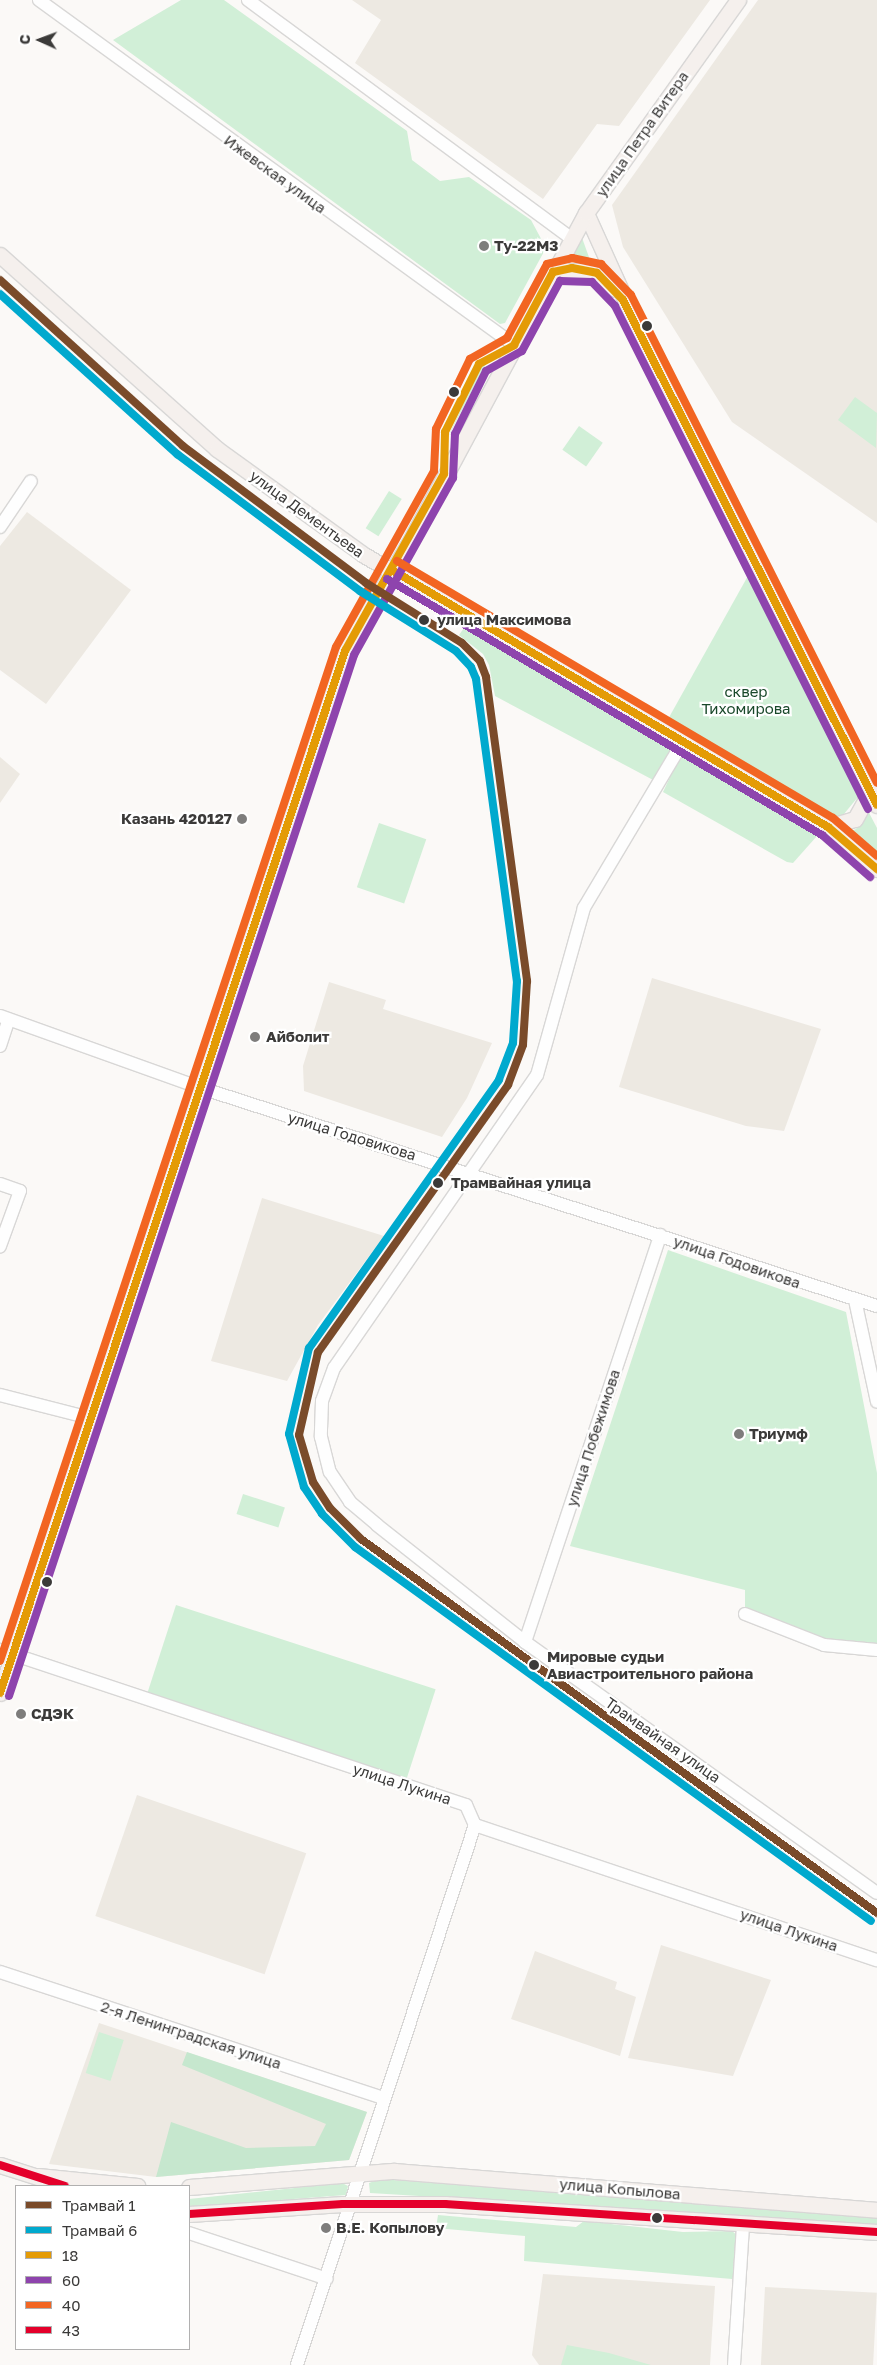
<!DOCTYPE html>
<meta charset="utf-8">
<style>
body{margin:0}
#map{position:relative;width:877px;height:2365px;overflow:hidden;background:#fbf9f7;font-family:"Golos Text",sans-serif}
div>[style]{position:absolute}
.built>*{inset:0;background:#ede9e2;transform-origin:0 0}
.green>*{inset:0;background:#d1efd7;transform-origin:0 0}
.forest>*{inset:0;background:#c6e7ce}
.roads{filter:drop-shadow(1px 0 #d8d7d6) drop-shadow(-1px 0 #d8d7d6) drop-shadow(0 1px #d8d7d6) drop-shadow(0 -1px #d8d7d6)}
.minor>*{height:12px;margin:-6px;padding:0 6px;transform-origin:6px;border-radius:6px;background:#fefefe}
.major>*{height:15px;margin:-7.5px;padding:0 7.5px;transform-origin:7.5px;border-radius:7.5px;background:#f5f0ed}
.bus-1>*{height:8px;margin:-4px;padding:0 4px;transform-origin:4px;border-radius:4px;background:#e49b06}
.bus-2>*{height:8px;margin:-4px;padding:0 4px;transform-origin:4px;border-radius:4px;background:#8e44ad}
.bus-3>*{height:8px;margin:-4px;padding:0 4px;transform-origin:4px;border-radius:4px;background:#f26522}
.bus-4>*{height:8px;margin:-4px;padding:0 4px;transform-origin:4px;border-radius:4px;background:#e4002b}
.tram-1>*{height:8px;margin:-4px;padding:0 4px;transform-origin:4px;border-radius:4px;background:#7a4b2a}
.tram-2>*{height:8px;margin:-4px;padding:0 4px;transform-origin:4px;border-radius:4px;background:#00a9ce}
.dots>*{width:14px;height:14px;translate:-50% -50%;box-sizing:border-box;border:2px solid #fff;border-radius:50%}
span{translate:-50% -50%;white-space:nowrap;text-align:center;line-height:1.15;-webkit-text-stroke:4.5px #fff;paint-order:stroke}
.street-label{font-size:15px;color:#3b3a39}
.poi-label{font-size:15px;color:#3b3a39;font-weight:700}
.left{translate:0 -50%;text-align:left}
.right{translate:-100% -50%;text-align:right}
.stop-label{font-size:15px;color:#3b3a39;font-weight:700}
.park-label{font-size:15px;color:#19482a}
.legend{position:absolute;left:15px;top:2185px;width:175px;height:165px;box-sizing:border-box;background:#fff;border:1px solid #b1b0b0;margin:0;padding:6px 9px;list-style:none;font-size:15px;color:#3b3a39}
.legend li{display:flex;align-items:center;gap:10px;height:25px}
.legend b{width:25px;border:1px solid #b1b0b0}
.north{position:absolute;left:15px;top:15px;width:50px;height:50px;-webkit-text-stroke:4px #fff;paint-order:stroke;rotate:272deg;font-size:14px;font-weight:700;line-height:20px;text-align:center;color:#3b3a39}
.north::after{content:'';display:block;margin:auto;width:18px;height:22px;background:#3b3a39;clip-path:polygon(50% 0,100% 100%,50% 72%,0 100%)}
</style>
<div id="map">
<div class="built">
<div style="clip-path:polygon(352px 0,710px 0,619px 126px,597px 124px,543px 199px,355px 63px,381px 20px)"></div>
<div style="clip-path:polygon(758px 0,877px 0,877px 523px,732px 422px,623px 247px,612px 205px)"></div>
<div style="clip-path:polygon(27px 512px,131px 590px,46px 704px,0 670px,0 546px)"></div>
<div style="clip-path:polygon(0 757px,20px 774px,0 803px)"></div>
<div style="clip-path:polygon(652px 978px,821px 1029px,784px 1131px,746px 1126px,619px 1087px)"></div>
<div style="clip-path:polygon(329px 982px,386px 1000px,383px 1009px,492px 1043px,467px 1098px,442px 1137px,304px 1091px,303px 1066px)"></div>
<div style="clip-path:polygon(262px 1198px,384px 1236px,318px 1325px,287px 1381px,211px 1361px)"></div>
<div style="left:137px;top:1795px;width:179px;height:128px;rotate:19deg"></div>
<div style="clip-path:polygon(661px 1945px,771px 1980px,733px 2076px,628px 2058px)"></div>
<div style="clip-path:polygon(535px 1951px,617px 1982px,615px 1989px,636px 1997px,620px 2056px,511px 2019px)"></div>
<div style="clip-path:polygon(99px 2023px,367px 2112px,349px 2160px,156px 2177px,49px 2164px)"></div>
<div style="clip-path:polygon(543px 2274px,715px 2286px,710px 2365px,539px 2365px,532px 2355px)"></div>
<div style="left:765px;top:2287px;width:112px;height:78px;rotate:3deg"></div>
</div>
<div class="green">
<div style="clip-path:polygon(181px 0,224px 0,407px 131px,412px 160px,440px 181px,469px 177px,531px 220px,546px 248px,505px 323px,500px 324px,113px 40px)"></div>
<div style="clip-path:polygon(581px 235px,590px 260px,568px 256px)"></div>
<div style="clip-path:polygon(487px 362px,447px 439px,481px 365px)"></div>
<div style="clip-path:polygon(855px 397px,877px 413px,876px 448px,838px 420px)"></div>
<div style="left:579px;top:426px;width:29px;height:29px;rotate:35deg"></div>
<div style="left:389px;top:491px;width:15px;height:44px;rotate:32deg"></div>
<div style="clip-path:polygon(749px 574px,854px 783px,858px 797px,839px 820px,829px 819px,667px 721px)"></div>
<div style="clip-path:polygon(464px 628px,676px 749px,655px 781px,495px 696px,489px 665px,483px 654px,459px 635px)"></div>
<div style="clip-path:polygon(687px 753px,816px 830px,817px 836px,793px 863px,787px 862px,663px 792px,680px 756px)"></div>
<div style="clip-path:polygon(867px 809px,877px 828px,877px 860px,846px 833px,856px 829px)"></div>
<div style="left:379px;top:823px;width:50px;height:68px;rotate:19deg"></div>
<div style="clip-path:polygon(668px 1250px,846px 1312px,877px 1473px,877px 1643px,849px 1645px,796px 1630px,745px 1607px,745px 1590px,570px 1546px)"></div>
<div style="left:243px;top:1494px;width:44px;height:21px;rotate:18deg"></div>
<div style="left:176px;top:1605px;width:273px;height:95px;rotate:18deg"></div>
<div style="left:99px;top:2032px;width:26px;height:43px;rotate:18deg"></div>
<div style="clip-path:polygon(380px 2179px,877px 2216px,877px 2224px,370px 2193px,369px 2183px)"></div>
<div style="clip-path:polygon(342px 2183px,348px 2186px,346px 2195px,189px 2207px,189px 2199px)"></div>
<div style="clip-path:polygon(438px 2215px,576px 2227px,584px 2221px,683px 2232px,732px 2231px,739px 2237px,738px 2268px,732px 2279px,524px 2261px,525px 2236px,436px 2228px)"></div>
<div style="clip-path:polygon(567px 2345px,609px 2353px,651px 2365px,561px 2365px)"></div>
</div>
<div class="forest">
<div style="clip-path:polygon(187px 2052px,367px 2112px,349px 2160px,156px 2177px,171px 2122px,246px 2148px,315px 2146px,326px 2124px,182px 2065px)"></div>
</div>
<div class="roads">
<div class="minor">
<div style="left:39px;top:0;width:587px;rotate:35.99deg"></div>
<div style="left:248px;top:0;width:403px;rotate:36.4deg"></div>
<div style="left:0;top:527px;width:55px;rotate:-56deg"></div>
<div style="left:684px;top:740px;width:196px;rotate:120.8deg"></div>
<div style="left:584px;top:908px;width:173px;rotate:105.7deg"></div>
<div style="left:537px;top:1075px;width:356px;rotate:124.7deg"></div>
<div style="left:334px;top:1368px;width:35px;rotate:110deg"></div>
<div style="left:322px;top:1401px;width:36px;rotate:92deg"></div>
<div style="left:321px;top:1437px;width:36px;rotate:76deg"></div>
<div style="left:330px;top:1472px;width:36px;rotate:56deg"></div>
<div style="left:350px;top:1502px;width:35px;rotate:40deg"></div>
<div style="left:377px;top:1525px;width:189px;rotate:38.3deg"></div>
<div style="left:525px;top:1642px;width:432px;rotate:35.5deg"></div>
<div style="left:0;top:1016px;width:210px;rotate:19.7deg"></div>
<div style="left:198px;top:1087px;width:713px;rotate:17.88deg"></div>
<div style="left:0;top:1046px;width:28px;rotate:-72deg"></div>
<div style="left:0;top:1184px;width:21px;rotate:19deg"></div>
<div style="left:20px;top:1191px;width:59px;rotate:110deg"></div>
<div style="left:855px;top:1300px;width:104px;rotate:77.8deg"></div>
<div style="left:0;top:1395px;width:93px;rotate:14.3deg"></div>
<div style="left:745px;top:1614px;width:85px;rotate:21.4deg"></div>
<div style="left:824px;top:1645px;width:53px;rotate:5.4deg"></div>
<div style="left:525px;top:1642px;width:429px;rotate:-71.6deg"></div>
<div style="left:0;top:1650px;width:491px;rotate:18.4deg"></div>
<div style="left:466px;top:1805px;width:22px;rotate:66deg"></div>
<div style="left:475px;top:1825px;width:424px;rotate:18.6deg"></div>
<div style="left:0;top:1972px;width:403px;rotate:18.2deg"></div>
<div style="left:189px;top:2233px;width:145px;rotate:18.4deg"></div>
<div style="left:297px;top:2365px;width:569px;rotate:-71.76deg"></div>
<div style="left:734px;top:2365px;width:141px;rotate:-86.3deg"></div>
</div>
<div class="major">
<div style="left:586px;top:213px;width:146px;rotate:65.7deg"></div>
<div style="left:646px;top:346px;width:514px;rotate:63.29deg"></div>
<div style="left:0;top:255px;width:291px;rotate:41.8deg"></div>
<div style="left:217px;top:449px;width:181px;rotate:35.8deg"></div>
<div style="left:364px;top:555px;width:538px;rotate:30.38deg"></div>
<div style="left:828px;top:827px;width:65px;rotate:40.6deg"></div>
<div style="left:553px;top:272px;width:35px;rotate:-3deg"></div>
<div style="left:588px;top:270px;width:33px;rotate:35deg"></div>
<div style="left:828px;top:827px;width:28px;rotate:-17deg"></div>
<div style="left:855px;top:819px;width:21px;rotate:-61deg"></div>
<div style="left:865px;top:801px;width:18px;rotate:-90deg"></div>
<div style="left:0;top:1693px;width:1098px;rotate:-71.68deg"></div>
<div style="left:345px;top:651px;width:123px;rotate:-59.3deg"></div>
<div style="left:408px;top:545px;width:377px;rotate:-61.8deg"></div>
<div style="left:586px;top:213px;width:262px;rotate:-54.5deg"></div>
<div style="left:0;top:2165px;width:49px;rotate:17.7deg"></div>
<div style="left:38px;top:2176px;width:100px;rotate:5.7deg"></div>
<div style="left:189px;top:2187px;width:206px;rotate:-4.5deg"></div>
<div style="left:394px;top:2171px;width:485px;rotate:4.6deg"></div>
<div style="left:189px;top:2214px;width:154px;rotate:-3.7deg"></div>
<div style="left:343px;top:2204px;width:102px"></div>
<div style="left:445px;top:2204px;width:433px;rotate:3.7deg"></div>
</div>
</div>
<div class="bus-1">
<div style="left:392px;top:570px;width:506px;rotate:30.52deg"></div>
<div style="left:828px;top:827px;width:65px;rotate:40.6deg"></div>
<div style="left:0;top:1693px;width:1098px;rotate:-71.68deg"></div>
<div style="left:345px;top:651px;width:203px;rotate:-60.8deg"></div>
<div style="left:444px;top:474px;width:42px;rotate:-88.6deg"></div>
<div style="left:445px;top:432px;width:76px;rotate:-63.4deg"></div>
<div style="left:479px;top:364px;width:40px;rotate:-28deg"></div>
<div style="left:514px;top:345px;width:83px;rotate:-61.9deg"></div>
<div style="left:553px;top:272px;width:19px;rotate:-12deg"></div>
<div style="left:572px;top:268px;width:25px;rotate:11deg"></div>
<div style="left:597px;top:273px;width:37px;rotate:46deg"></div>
<div style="left:623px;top:300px;width:565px;rotate:63.3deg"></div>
</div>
<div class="bus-2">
<div style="left:387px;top:579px;width:505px;rotate:30.48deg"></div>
<div style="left:822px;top:835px;width:64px;rotate:41.2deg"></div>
<div style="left:9px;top:1696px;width:1097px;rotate:-71.66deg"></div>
<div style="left:354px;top:655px;width:203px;rotate:-60.8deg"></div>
<div style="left:453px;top:478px;width:44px;rotate:-87.4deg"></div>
<div style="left:455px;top:434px;width:70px;rotate:-63.8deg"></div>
<div style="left:486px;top:371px;width:41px;rotate:-29.1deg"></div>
<div style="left:522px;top:351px;width:80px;rotate:-61.5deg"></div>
<div style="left:560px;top:281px;width:32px;rotate:2deg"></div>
<div style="left:592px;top:282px;width:33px;rotate:46deg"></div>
<div style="left:615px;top:306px;width:563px;rotate:63.3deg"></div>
</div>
<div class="bus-3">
<div style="left:397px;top:561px;width:506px;rotate:30.52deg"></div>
<div style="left:833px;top:818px;width:58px;rotate:40.8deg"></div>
<div style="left:0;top:1661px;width:1068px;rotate:-71.67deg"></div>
<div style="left:336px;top:647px;width:201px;rotate:-60.9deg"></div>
<div style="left:434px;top:471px;width:42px;rotate:-87.3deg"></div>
<div style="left:436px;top:429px;width:78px;rotate:-64.1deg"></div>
<div style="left:470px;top:359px;width:43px;rotate:-29.6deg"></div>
<div style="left:507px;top:338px;width:84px;rotate:-61.6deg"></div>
<div style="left:547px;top:264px;width:26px;rotate:-13deg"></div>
<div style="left:572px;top:258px;width:30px;rotate:12deg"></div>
<div style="left:601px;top:264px;width:43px;rotate:45.9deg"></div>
<div style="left:631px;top:295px;width:546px;rotate:63.25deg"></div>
</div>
<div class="bus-4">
<div style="left:0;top:2165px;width:68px;rotate:17.9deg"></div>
<div style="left:189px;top:2214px;width:154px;rotate:-3.7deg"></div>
<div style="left:343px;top:2204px;width:102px"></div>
<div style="left:445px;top:2204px;width:433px;rotate:3.7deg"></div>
</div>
<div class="tram-1">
<div style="left:0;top:280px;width:247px;rotate:42.2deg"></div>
<div style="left:183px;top:446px;width:229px;rotate:36.8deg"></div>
<div style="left:366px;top:583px;width:113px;rotate:32deg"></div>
<div style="left:462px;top:643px;width:25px;rotate:45deg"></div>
<div style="left:480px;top:661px;width:17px;rotate:69deg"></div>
<div style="left:486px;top:677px;width:307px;rotate:82.3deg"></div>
<div style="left:527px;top:981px;width:64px;rotate:93.6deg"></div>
<div style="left:523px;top:1045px;width:43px;rotate:110.6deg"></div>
<div style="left:508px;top:1085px;width:328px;rotate:125.4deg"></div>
<div style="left:318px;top:1352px;width:85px;rotate:102.9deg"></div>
<div style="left:299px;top:1435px;width:49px;rotate:73.4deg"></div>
<div style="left:313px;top:1482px;width:31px;rotate:57deg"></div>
<div style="left:330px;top:1508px;width:44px;rotate:45deg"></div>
<div style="left:361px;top:1539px;width:637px;rotate:35.93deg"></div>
</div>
<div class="tram-2">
<div style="left:0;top:294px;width:239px;rotate:42.1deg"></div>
<div style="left:177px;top:454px;width:229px;rotate:36.8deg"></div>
<div style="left:360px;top:591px;width:113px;rotate:32deg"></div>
<div style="left:456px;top:651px;width:22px;rotate:47deg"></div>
<div style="left:471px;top:667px;width:13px;rotate:67deg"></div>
<div style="left:476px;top:679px;width:305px;rotate:82.3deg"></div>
<div style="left:517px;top:981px;width:62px;rotate:93.7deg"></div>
<div style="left:513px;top:1043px;width:40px;rotate:111deg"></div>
<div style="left:499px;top:1080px;width:329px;rotate:125.3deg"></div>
<div style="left:309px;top:1348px;width:88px;rotate:103.1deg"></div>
<div style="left:289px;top:1434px;width:55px;rotate:74.2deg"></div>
<div style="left:304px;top:1487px;width:32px;rotate:56deg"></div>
<div style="left:322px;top:1514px;width:47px;rotate:45deg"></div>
<div style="left:355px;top:1547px;width:637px;rotate:35.93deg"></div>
</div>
<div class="dots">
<div style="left:484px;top:246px;background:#7e7d7c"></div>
<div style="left:647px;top:326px;background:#3b3a39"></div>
<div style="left:454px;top:392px;background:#3b3a39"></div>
<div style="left:424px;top:620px;background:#3b3a39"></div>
<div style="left:242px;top:819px;background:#7e7d7c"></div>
<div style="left:255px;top:1037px;background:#7e7d7c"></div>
<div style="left:438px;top:1183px;background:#3b3a39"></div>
<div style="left:739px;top:1434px;background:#7e7d7c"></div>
<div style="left:47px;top:1582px;background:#3b3a39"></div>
<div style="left:534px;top:1665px;background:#3b3a39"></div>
<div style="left:21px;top:1714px;background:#7e7d7c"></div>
<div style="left:657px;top:2218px;background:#3b3a39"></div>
<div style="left:326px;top:2228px;background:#7e7d7c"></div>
</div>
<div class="street-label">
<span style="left:642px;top:134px;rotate:-55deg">улица Петра Витера</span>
<span style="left:275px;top:174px;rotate:36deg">Ижевская улица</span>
<span style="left:307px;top:514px;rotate:36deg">улица Дементьева</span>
<span style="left:352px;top:1136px;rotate:17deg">улица Годовикова</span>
<span style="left:737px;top:1262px;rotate:19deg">улица Годовикова</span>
<span style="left:593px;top:1438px;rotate:-72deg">улица Побежимова</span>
<span style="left:663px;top:1740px;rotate:35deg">Трамвайная улица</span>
<span style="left:402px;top:1784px;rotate:18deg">улица Лукина</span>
<span style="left:789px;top:1930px;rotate:19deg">улица Лукина</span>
<span style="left:191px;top:2035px;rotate:18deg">2-я Ленинградская улица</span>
<span style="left:620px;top:2189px;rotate:5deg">улица Копылова</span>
</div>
<div class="poi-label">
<span class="left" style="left:494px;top:246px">Ту-22М3</span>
<span class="right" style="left:232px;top:819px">Казань 420127</span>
<span class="left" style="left:266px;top:1037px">Айболит</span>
<span class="left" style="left:749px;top:1434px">Триумф</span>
<span class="left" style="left:31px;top:1714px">СДЭК</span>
<span class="left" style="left:336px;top:2228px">В.Е. Копылову</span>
</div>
<div class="stop-label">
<span class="left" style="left:437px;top:620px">улица Максимова</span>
<span class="left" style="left:451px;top:1183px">Трамвайная улица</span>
<span class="left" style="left:547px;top:1665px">Мировые судьи<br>Авиастроительного района</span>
</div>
<div class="park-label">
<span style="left:746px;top:700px">сквер<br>Тихомирова</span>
</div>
<ul class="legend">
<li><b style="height:6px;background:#7a4b2a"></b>Трамвай 1</li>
<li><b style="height:6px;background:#00a9ce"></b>Трамвай 6</li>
<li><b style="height:6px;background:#e49b06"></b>18</li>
<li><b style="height:6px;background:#8e44ad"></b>60</li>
<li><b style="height:6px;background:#f26522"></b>40</li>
<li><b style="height:6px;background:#e4002b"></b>43</li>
</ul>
<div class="north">С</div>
</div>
